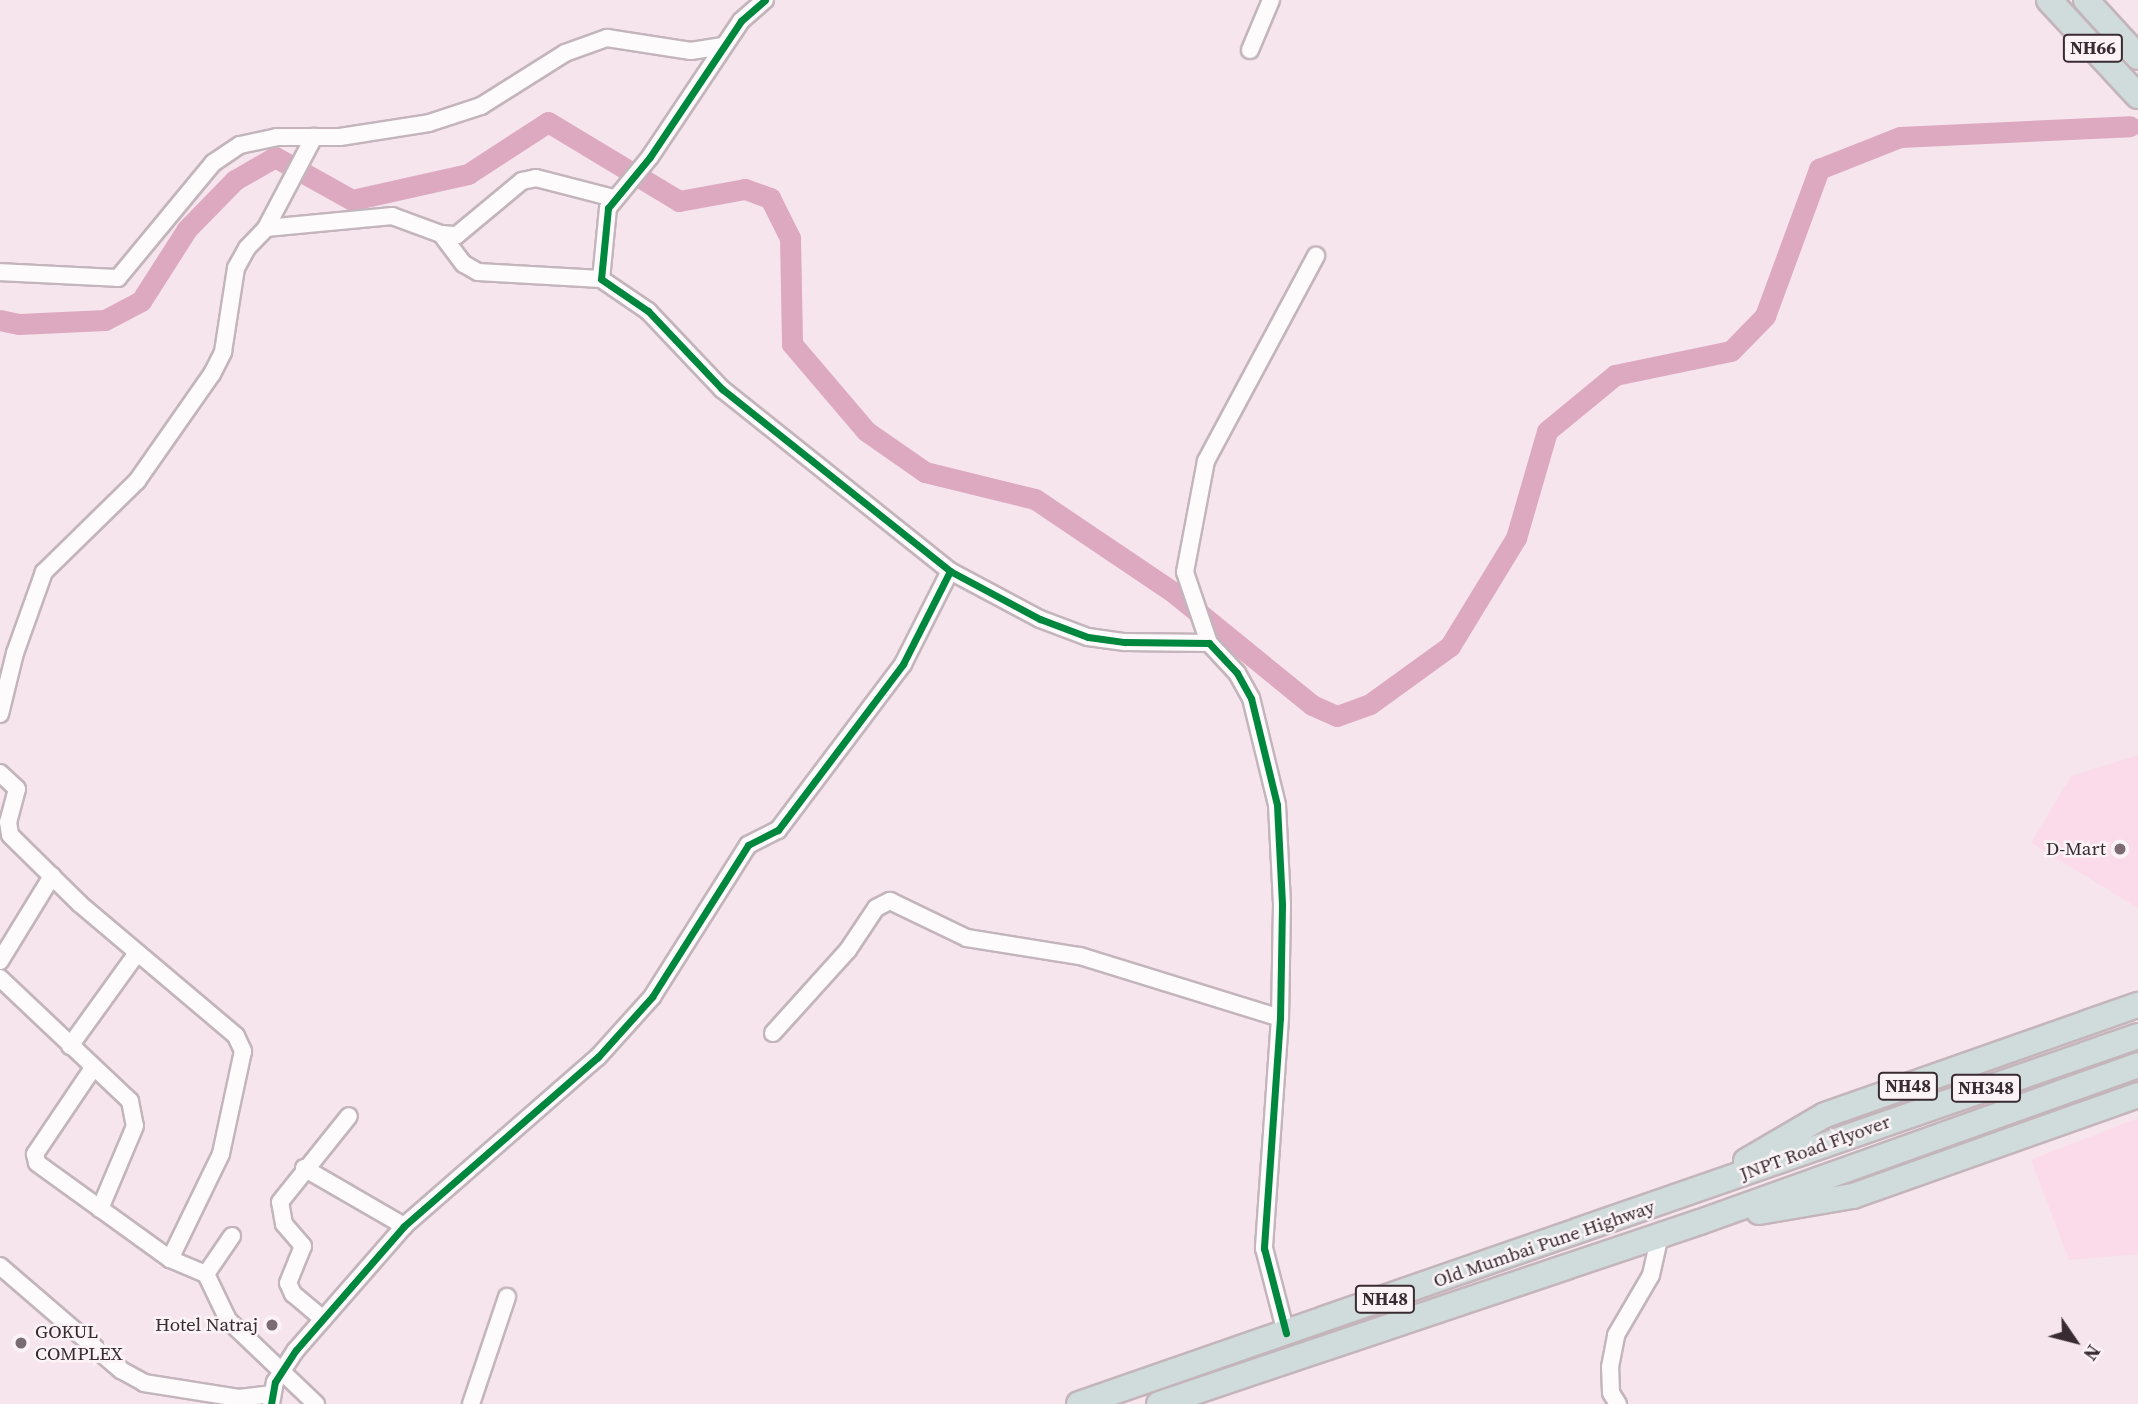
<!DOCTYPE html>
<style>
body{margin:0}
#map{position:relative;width:2138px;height:1404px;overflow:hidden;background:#f6e5ec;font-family:"Source Serif 4",serif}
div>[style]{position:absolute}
.built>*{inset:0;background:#fbdbe9}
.river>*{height:21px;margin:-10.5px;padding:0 10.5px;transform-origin:10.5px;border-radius:10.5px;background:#dda9c1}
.roads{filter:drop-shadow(2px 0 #c3b5bb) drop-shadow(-2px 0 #c3b5bb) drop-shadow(0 2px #c3b5bb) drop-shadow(0 -2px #c3b5bb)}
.minor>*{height:16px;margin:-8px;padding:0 8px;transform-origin:8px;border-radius:8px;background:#fefbfc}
.highway>*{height:24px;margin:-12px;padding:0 12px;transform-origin:12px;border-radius:12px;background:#d0dcdb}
.cycleway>*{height:7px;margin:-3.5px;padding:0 3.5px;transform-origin:3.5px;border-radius:3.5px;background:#00873e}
.dots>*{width:19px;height:19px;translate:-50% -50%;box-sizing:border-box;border:4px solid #fbf3f6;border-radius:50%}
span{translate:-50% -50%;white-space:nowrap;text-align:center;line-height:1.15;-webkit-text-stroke:5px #fbf3f6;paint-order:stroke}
.shield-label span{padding:2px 5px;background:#fbf3f6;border:2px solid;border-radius:5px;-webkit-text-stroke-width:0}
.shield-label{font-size:18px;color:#382b31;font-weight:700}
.poi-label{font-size:19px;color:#382b31}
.right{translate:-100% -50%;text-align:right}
.left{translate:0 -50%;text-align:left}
.street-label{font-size:19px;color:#382b31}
.north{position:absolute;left:2040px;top:1306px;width:70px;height:70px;-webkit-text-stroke:5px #fbf3f6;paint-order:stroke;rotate:125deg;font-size:19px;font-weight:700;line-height:28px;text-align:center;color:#382b31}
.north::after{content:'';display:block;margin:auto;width:24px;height:32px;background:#382b31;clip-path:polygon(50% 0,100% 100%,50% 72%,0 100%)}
</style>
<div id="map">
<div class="built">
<div style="clip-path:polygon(2138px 755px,2138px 908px,2031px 843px,2071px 776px)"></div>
<div style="clip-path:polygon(2138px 1118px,2138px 1254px,2069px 1260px,2031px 1160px)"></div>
</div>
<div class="river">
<div style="left:0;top:320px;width:19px;rotate:12deg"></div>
<div style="left:19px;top:324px;width:86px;rotate:-2.7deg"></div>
<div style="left:105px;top:320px;width:41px;rotate:-27.8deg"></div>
<div style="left:141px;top:301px;width:85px;rotate:-57.4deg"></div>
<div style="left:187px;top:229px;width:69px;rotate:-45.6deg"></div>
<div style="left:235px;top:180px;width:46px;rotate:-29.9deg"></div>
<div style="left:275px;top:157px;width:88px;rotate:29.2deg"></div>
<div style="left:352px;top:200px;width:119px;rotate:-12.6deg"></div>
<div style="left:468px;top:174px;width:95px;rotate:-33deg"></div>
<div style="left:548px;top:122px;width:153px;rotate:31.1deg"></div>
<div style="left:679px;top:201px;width:67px;rotate:-10.3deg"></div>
<div style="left:745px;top:189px;width:27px;rotate:20deg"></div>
<div style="left:770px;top:198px;width:45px;rotate:63.4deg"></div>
<div style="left:790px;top:238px;width:106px;rotate:88.9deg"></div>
<div style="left:792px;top:344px;width:114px;rotate:49.6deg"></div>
<div style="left:866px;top:431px;width:72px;rotate:34.8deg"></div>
<div style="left:925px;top:472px;width:113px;rotate:13.8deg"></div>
<div style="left:1035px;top:499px;width:166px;rotate:34deg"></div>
<div style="left:1173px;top:592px;width:179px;rotate:39.1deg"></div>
<div style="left:1312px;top:705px;width:27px;rotate:24deg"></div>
<div style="left:1337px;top:716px;width:35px;rotate:-20deg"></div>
<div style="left:1370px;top:704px;width:99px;rotate:-35.9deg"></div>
<div style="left:1450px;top:646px;width:127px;rotate:-58.6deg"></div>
<div style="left:1516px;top:538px;width:111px;rotate:-73.8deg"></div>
<div style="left:1547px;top:431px;width:88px;rotate:-39.5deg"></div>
<div style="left:1615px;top:375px;width:118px;rotate:-11.7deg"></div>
<div style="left:1731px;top:351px;width:49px;rotate:-45.8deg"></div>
<div style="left:1765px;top:316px;width:157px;rotate:-69.8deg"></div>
<div style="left:1819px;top:169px;width:87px;rotate:-21.6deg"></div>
<div style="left:1900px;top:137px;width:230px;rotate:-2.7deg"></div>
</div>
<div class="roads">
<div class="minor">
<div style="left:765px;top:0;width:32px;rotate:139deg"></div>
<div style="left:741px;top:21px;width:164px;rotate:123.8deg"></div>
<div style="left:650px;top:157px;width:66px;rotate:129.5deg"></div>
<div style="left:608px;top:208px;width:71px;rotate:95.6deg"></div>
<div style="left:601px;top:279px;width:57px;rotate:34.2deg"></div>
<div style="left:648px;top:311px;width:108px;rotate:46.5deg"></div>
<div style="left:722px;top:389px;width:292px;rotate:38.6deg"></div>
<div style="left:950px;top:571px;width:102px;rotate:28.1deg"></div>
<div style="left:1040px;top:619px;width:51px;rotate:20.6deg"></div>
<div style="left:1088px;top:637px;width:37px;rotate:8deg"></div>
<div style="left:1125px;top:642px;width:84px;rotate:0.7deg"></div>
<div style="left:1209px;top:643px;width:41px;rotate:47deg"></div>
<div style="left:1237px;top:673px;width:29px;rotate:61deg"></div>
<div style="left:1251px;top:698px;width:110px;rotate:76.3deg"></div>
<div style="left:1277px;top:805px;width:100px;rotate:87.1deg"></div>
<div style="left:1282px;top:905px;width:113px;rotate:91deg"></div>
<div style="left:1280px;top:1018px;width:231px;rotate:94deg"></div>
<div style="left:1264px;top:1248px;width:88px;rotate:75.5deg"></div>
<div style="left:1250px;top:50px;width:54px;rotate:-67.2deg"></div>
<div style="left:266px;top:228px;width:103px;rotate:-62.2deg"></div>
<div style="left:441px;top:234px;width:38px;rotate:53deg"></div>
<div style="left:464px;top:264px;width:16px;rotate:30deg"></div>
<div style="left:478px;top:272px;width:123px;rotate:3.3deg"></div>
<div style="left:0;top:272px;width:118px;rotate:2.9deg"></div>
<div style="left:118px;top:278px;width:149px;rotate:-50.4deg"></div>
<div style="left:213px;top:163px;width:32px;rotate:-34deg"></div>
<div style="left:240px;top:145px;width:38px;rotate:-12deg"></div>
<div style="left:277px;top:137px;width:63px"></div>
<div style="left:340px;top:137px;width:90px;rotate:-8.9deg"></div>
<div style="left:429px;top:123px;width:55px;rotate:-18.1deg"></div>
<div style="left:481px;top:106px;width:99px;rotate:-32.2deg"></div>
<div style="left:565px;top:53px;width:45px;rotate:-19.7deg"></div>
<div style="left:607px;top:38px;width:85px;rotate:8.8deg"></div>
<div style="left:691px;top:51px;width:32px;rotate:-9deg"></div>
<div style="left:1209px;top:643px;width:75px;rotate:-108.7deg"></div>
<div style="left:1185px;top:572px;width:113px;rotate:-79.3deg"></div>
<div style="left:1206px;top:461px;width:233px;rotate:-61.8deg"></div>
<div style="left:0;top:714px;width:63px;rotate:-76.2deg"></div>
<div style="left:15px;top:653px;width:86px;rotate:-70.3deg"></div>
<div style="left:44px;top:572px;width:130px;rotate:-44.4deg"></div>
<div style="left:137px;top:481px;width:131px;rotate:-55deg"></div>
<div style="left:212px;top:374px;width:25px;rotate:-63deg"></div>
<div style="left:223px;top:352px;width:85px;rotate:-81.2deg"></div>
<div style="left:236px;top:268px;width:23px;rotate:-61deg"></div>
<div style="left:247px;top:248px;width:28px;rotate:-46deg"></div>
<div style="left:266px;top:228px;width:127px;rotate:-5.4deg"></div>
<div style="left:392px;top:216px;width:52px;rotate:20.2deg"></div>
<div style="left:441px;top:234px;width:16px;rotate:4deg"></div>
<div style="left:457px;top:235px;width:85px;rotate:-39.7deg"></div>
<div style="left:522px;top:181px;width:14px;rotate:-12deg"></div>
<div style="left:536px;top:178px;width:81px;rotate:14.4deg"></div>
<div style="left:0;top:773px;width:23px;rotate:43deg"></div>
<div style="left:17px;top:789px;width:34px;rotate:105deg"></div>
<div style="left:8px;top:822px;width:13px;rotate:81deg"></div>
<div style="left:10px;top:835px;width:98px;rotate:44.6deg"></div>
<div style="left:80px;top:904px;width:204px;rotate:40.2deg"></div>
<div style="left:236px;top:1036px;width:17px;rotate:65deg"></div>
<div style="left:243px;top:1051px;width:105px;rotate:102.1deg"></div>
<div style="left:221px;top:1154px;width:117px;rotate:115.9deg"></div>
<div style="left:0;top:961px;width:100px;rotate:-58.5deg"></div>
<div style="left:0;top:978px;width:179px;rotate:43.4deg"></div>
<div style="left:130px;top:1101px;width:25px;rotate:79deg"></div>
<div style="left:135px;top:1126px;width:90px;rotate:112.9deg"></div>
<div style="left:773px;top:1033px;width:112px;rotate:-47.9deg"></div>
<div style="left:848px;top:950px;width:50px;rotate:-56.3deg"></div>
<div style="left:876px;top:908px;width:16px;rotate:-27deg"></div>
<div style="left:890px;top:901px;width:85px;rotate:25.7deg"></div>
<div style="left:967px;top:938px;width:114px;rotate:9.1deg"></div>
<div style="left:1080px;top:956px;width:209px;rotate:17.2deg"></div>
<div style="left:70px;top:1046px;width:115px;rotate:-54.2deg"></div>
<div style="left:93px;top:1068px;width:104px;rotate:124deg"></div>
<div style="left:35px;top:1154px;width:9px;rotate:77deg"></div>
<div style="left:37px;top:1163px;width:164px;rotate:35.8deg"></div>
<div style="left:170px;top:1259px;width:39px;rotate:23deg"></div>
<div style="left:206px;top:1274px;width:51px;rotate:64.4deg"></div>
<div style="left:228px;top:1320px;width:122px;rotate:43.7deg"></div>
<div style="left:304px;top:1168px;width:116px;rotate:30.1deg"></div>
<div style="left:0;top:1266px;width:160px;rotate:40.7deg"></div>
<div style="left:121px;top:1370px;width:26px;rotate:29deg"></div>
<div style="left:144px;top:1383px;width:96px;rotate:9deg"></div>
<div style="left:239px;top:1398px;width:32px;rotate:-7deg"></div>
<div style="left:206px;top:1274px;width:46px;rotate:-55.6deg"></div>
<div style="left:323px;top:1319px;width:39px;rotate:-140deg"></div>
<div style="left:293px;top:1294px;width:12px;rotate:-114deg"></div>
<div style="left:288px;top:1283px;width:40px;rotate:-68deg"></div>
<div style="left:303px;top:1246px;width:29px;rotate:-131deg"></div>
<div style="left:284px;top:1224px;width:22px;rotate:-100deg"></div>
<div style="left:280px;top:1202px;width:110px;rotate:-51.3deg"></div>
<div style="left:271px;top:1404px;width:22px;rotate:-80deg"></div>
<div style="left:275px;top:1382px;width:38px;rotate:-57deg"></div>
<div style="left:296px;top:1350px;width:164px;rotate:-48.9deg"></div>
<div style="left:404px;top:1226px;width:257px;rotate:-41.1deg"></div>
<div style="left:598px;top:1057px;width:81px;rotate:-48deg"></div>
<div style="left:652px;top:997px;width:180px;rotate:-57.7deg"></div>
<div style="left:748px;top:845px;width:34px;rotate:-27deg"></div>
<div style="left:778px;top:830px;width:208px;rotate:-53deg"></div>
<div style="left:903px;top:664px;width:104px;rotate:-63.2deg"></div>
<div style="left:471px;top:1404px;width:113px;rotate:-71.4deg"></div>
<div style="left:1618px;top:1404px;width:13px;rotate:-122deg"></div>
<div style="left:1611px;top:1393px;width:26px;rotate:-92deg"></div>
<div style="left:1610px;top:1367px;width:33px;rotate:-79deg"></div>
<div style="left:1616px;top:1335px;width:69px;rotate:-59.7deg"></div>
<div style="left:1651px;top:1275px;width:41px;rotate:-77.3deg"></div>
</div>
<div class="highway">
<div style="left:2049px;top:0;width:131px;rotate:47.2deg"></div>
<div style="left:2086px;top:0;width:77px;rotate:47.6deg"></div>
<div style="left:1746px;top:1161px;width:91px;rotate:-30.2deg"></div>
<div style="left:1825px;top:1115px;width:332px;rotate:-19.4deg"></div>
<div style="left:1759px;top:1212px;width:95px;rotate:-9.7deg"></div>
<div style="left:1853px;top:1196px;width:302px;rotate:-19.5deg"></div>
<div style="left:1079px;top:1404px;width:1121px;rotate:-19.16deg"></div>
<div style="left:1159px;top:1404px;width:571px;rotate:-18.59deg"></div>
<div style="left:1700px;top:1222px;width:465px;rotate:-19.7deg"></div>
</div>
</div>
<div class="cycleway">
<div style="left:765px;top:0;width:32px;rotate:139deg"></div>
<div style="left:741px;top:21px;width:164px;rotate:123.8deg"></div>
<div style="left:650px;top:157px;width:66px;rotate:129.5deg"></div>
<div style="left:608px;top:208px;width:71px;rotate:95.6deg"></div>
<div style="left:601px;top:279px;width:57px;rotate:34.2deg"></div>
<div style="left:648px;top:311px;width:108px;rotate:46.5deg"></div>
<div style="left:722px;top:389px;width:292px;rotate:38.6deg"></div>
<div style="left:950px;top:571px;width:102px;rotate:28.1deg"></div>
<div style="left:1040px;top:619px;width:51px;rotate:20.6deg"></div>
<div style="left:1088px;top:637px;width:37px;rotate:8deg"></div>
<div style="left:1125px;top:642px;width:84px;rotate:0.7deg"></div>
<div style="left:1209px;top:643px;width:41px;rotate:47deg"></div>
<div style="left:1237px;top:673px;width:29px;rotate:61deg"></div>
<div style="left:1251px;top:698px;width:110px;rotate:76.3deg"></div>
<div style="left:1277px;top:805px;width:100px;rotate:87.1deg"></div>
<div style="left:1282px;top:905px;width:113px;rotate:91deg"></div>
<div style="left:1280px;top:1018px;width:231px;rotate:94deg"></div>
<div style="left:1264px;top:1248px;width:88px;rotate:75.5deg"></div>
<div style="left:271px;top:1404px;width:22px;rotate:-80deg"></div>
<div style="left:275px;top:1382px;width:38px;rotate:-57deg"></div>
<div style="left:296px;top:1350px;width:164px;rotate:-48.9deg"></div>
<div style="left:404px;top:1226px;width:257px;rotate:-41.1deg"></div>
<div style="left:598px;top:1057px;width:81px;rotate:-48deg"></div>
<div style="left:652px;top:997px;width:180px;rotate:-57.7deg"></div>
<div style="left:748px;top:845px;width:34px;rotate:-27deg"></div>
<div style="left:778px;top:830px;width:208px;rotate:-53deg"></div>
<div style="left:903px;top:664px;width:104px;rotate:-63.2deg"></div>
</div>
<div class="dots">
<div style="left:2120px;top:849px;background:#7a6c72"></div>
<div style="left:272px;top:1325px;background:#7a6c72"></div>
<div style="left:21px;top:1343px;background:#7a6c72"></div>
</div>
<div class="shield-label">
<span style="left:2093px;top:48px">NH66</span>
<span style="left:1908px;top:1086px">NH48</span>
<span style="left:1986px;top:1088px">NH348</span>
<span style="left:1385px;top:1299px">NH48</span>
</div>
<div class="poi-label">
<span class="right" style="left:2106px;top:849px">D-Mart</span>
<span class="right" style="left:258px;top:1325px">Hotel Natraj</span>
<span class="left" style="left:35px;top:1343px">GOKUL<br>COMPLEX</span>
</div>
<div class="street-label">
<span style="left:1815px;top:1148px;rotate:-20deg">JNPT Road Flyover</span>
<span style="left:1544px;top:1244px;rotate:-19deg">Old Mumbai Pune Highway</span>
</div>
<div class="north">N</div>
</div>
